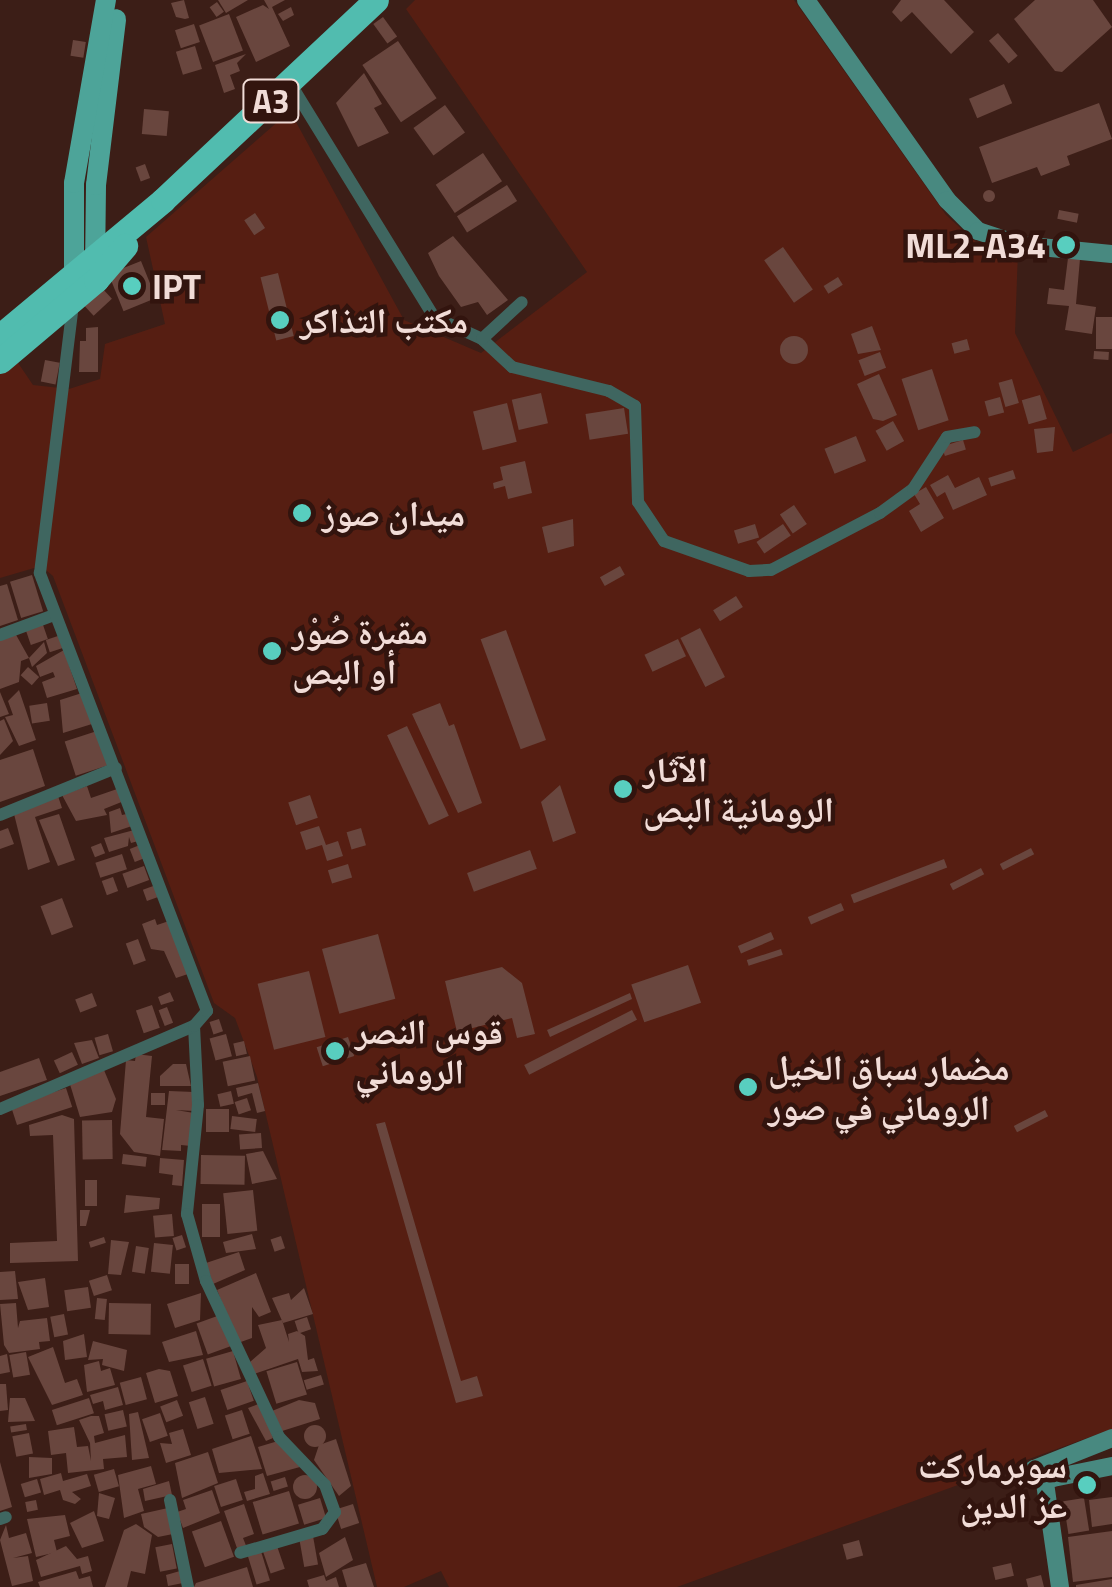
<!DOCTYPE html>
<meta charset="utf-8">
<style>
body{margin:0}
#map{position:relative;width:1112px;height:1587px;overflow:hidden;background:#3c1e17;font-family:"Titillium Web","Noto Naskh Arabic",sans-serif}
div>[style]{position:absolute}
.green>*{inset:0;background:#561e12}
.building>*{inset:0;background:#69463e;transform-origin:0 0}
.round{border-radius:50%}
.street>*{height:12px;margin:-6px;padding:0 6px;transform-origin:6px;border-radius:6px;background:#3f6660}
.secondary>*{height:18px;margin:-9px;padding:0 9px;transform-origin:9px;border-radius:9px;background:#488980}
.primary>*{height:20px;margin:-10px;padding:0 10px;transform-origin:10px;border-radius:10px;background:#4da499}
.highway>*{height:25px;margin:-12.5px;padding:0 12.5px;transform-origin:12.5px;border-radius:12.5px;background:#51bcaf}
.dots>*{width:28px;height:28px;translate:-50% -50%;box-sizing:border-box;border:5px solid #32140e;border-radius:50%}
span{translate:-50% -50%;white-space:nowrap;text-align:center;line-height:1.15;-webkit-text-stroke:9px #32140e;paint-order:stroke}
.shield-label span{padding:2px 8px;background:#32140e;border:2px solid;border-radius:8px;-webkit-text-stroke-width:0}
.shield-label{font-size:32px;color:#f1dcd7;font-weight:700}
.poi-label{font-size:35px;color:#f1dcd7;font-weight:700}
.right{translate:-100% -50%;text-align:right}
.left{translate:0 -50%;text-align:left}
</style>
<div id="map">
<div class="green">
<div style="clip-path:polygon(415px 0,794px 0,946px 215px,976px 242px,1018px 251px,1015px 333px,1073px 452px,1112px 433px,1112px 1429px,677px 1587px,449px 1587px,441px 1571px,404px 1587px,377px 1587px,257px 1077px,235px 1018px,214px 1003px,53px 576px,41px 566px,0 578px,0 365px,12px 354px,33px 385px,69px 389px,100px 379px,105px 344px,165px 324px,146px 237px,290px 111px,404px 320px,481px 353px,587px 272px,406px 9px)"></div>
</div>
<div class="building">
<div style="clip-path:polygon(184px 0,189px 18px,185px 19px,176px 17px,171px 3px)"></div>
<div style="clip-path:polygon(218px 0,248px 0,226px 13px)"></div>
<div style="clip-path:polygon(264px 0,285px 0,272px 7px,290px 46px,256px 62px,236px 17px,263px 5px,269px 9px)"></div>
<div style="clip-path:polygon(901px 0,944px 0,974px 32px,951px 54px,912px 12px,901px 22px,892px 12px)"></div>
<div style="clip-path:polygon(1035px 0,1093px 0,1112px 27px,1062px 72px,1055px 71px,1014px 19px)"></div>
<div style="left:217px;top:2px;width:12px;height:9px;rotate:55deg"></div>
<div style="clip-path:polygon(291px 7px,294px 15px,283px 21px,278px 14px)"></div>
<div style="left:229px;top:14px;width:39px;height:32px;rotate:69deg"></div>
<div style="left:383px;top:17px;width:24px;height:12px;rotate:54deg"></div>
<div style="left:194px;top:24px;width:19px;height:20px;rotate:72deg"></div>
<div style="left:998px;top:33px;width:30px;height:12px;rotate:49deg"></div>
<div style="left:73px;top:40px;width:13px;height:16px;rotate:9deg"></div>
<div style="left:398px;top:41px;width:69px;height:43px;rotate:56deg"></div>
<div style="left:195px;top:46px;width:24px;height:20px;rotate:73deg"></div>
<div style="clip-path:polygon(246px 54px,237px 63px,240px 71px,230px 75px,235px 89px,224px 93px,215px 65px)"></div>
<div style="clip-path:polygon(364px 73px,382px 104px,374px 108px,389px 133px,358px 147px,336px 103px)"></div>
<div style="left:1004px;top:84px;width:21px;height:38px;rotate:67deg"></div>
<div style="clip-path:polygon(1099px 103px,1112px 139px,1067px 156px,1070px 165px,1041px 176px,1037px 167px,992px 183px,979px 147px)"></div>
<div style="left:445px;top:105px;width:34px;height:39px;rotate:54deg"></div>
<div style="left:144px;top:109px;width:25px;height:25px;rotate:5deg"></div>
<div style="left:483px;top:153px;width:34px;height:57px;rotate:56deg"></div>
<div style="left:145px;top:164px;width:15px;height:10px;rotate:70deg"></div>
<div style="left:507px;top:185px;width:19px;height:59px;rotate:58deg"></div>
<div class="round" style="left:983px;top:190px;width:12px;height:12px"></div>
<div style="left:1059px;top:210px;width:20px;height:9px;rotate:11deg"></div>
<div style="left:255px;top:213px;width:18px;height:13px;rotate:56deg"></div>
<div style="clip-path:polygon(453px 236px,508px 300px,487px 315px,478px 302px,461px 307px,439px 276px,428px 253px)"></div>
<div style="left:783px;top:247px;width:52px;height:23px;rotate:55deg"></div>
<div style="clip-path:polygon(1068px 258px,1080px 259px,1076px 304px,1096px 307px,1092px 334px,1065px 330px,1069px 306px,1047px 304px,1049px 288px,1064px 290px)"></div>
<div style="left:141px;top:261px;width:40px;height:35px;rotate:68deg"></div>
<div style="left:278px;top:273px;width:65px;height:18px;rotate:76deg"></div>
<div style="left:838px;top:277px;width:9px;height:17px;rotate:58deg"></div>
<div style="left:101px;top:287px;width:16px;height:25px;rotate:47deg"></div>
<div style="left:1096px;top:317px;width:16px;height:32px"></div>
<div style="clip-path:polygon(872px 326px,881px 350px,858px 354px,851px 334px)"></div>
<div style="clip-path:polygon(98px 327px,98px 372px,79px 372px,80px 341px,86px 341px,86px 328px)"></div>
<div class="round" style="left:780px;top:336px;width:28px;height:28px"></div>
<div style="left:967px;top:339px;width:11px;height:16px;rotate:75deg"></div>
<div style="left:1094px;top:351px;width:15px;height:8px;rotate:4deg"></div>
<div style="left:880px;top:352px;width:17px;height:23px;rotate:69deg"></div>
<div style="left:45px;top:360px;width:15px;height:22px;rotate:11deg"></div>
<div style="left:932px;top:369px;width:54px;height:32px;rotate:72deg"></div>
<div style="clip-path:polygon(879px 374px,897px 415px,883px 421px,873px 419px,857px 384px)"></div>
<div style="left:1012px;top:379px;width:25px;height:14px;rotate:74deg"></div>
<div style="left:541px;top:393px;width:31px;height:30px;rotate:77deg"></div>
<div style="left:1040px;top:395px;width:25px;height:19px;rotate:74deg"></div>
<div style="left:1000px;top:397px;width:16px;height:16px;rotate:75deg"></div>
<div style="left:507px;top:403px;width:40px;height:35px;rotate:76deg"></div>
<div style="left:624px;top:408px;width:26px;height:39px;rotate:81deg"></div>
<div style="left:893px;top:421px;width:23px;height:20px;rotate:61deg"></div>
<div style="clip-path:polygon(1055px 427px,1053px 451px,1037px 453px,1034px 429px)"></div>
<div style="left:856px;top:436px;width:27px;height:34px;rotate:68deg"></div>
<div style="left:963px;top:440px;width:10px;height:22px;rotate:73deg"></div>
<div style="clip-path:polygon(525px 461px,532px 493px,508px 499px,505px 486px,494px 489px,493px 483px,503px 480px,500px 467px)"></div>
<div style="left:1013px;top:470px;width:9px;height:26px;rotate:72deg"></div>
<div style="clip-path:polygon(948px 475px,955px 488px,979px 477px,987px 495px,953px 510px,945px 492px,937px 497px,930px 485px)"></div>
<div style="clip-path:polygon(926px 487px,944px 518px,921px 532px,909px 511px,920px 504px,914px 494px)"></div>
<div style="left:794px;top:505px;width:23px;height:17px;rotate:56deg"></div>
<div style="clip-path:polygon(573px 519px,574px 546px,548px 553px,542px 527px)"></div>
<div style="left:755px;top:524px;width:14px;height:22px;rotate:73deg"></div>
<div style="left:783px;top:524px;width:14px;height:32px;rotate:56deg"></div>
<div style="left:620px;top:566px;width:10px;height:23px;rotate:61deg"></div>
<div style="left:32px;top:575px;width:38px;height:23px;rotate:73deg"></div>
<div style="clip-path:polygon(7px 584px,18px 620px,0 626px,0 586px)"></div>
<div style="left:736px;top:596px;width:13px;height:27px;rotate:58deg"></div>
<div style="left:42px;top:622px;width:18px;height:18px;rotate:71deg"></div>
<div style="left:700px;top:628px;width:55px;height:22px;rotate:63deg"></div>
<div style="left:506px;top:630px;width:117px;height:27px;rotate:70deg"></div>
<div style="clip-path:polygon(15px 633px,29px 658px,44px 642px,47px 653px,32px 667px,29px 658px,21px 661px,19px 682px,0 689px,0 638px)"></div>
<div style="left:61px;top:635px;width:13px;height:16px;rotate:72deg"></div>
<div style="left:678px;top:639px;width:19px;height:37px;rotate:65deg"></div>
<div style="clip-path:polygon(64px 650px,77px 689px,47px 698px,42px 682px,55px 677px,53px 672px,40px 677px,36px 666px)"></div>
<div style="left:28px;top:667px;width:15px;height:11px;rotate:42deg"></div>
<div style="clip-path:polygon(19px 690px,36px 740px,19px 746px,5px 717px,13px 715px,8px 701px)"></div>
<div style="clip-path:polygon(0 692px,9px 714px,0 717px)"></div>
<div style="clip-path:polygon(82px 693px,92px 724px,63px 733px,60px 700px)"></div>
<div style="left:47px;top:703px;width:18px;height:18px;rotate:81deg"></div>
<div style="clip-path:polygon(440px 703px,449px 726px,454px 724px,482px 803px,458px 813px,412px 714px)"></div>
<div style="clip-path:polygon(4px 719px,13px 741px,0 755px,0 721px)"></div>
<div style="left:407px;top:726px;width:99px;height:22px;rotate:65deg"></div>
<div style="left:97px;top:731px;width:36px;height:34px;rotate:72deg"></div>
<div style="clip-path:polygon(33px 749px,45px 786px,0 802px,0 760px)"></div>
<div style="clip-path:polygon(560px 785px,576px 833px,553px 842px,541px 802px)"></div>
<div style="clip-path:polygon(87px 786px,91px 798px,120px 788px,124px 801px,104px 809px,107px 815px,76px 821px,62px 795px)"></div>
<div style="left:310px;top:795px;width:24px;height:23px;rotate:71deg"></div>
<div style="clip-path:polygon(58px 796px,62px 808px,35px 817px,50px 862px,28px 870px,14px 814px)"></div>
<div style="clip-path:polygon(120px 808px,122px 815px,131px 813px,135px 825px,111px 833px,109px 812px)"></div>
<div style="clip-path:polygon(59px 814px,75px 860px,58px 866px,39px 820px)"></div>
<div style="clip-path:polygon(319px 826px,326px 845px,338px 841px,343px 856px,327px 861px,322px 845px,306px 850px,300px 832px)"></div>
<div style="clip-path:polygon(8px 828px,14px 844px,0 849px,0 831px)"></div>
<div style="left:361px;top:828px;width:18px;height:15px;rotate:74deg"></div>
<div style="clip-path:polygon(138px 829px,142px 840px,131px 843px,129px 837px,128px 846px,109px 852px,104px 838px)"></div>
<div style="left:101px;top:843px;width:11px;height:11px;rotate:68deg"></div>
<div style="left:140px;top:845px;width:14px;height:11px;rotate:69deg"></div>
<div style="left:1031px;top:848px;width:7px;height:35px;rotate:63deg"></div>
<div style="left:530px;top:850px;width:20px;height:67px;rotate:70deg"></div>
<div style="left:122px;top:854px;width:16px;height:28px;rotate:72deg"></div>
<div style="left:944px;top:859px;width:9px;height:100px;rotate:69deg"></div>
<div style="left:348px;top:864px;width:14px;height:21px;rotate:73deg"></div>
<div style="left:144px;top:866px;width:15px;height:23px;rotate:70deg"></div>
<div style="left:981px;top:868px;width:7px;height:35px;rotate:63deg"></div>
<div style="left:113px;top:877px;width:15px;height:12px;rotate:70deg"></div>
<div style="left:156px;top:885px;width:12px;height:14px;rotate:70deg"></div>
<div style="left:62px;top:898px;width:31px;height:23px;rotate:69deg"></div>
<div style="left:841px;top:903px;width:8px;height:36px;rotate:67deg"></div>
<div style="clip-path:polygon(155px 919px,157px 925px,172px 920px,191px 973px,176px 978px,164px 951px,151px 949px,142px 924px)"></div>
<div style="left:771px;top:932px;width:8px;height:36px;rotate:67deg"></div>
<div style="left:378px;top:934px;width:67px;height:58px;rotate:75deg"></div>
<div style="left:138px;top:939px;width:23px;height:13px;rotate:70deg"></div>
<div style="left:781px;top:949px;width:6px;height:36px;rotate:72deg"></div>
<div style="left:688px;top:965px;width:40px;height:60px;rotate:71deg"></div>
<div style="clip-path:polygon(502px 967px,522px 983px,535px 1034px,517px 1038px,512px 1018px,457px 1032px,445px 981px)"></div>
<div style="left:309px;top:971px;width:68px;height:53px;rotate:76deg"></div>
<div style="clip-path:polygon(170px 992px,174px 1001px,161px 1005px,158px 997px)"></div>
<div style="left:92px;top:993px;width:14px;height:18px;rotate:69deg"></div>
<div style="clip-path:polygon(630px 993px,632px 999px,550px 1037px,547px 1030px)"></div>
<div style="left:152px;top:1005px;width:24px;height:17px;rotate:71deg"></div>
<div style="left:167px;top:1007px;width:17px;height:9px;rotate:69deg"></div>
<div style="left:632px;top:1010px;width:11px;height:121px;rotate:63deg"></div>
<div style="left:219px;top:1019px;width:13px;height:10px;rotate:72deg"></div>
<div style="left:108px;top:1034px;width:18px;height:14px;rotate:74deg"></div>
<div style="left:226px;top:1034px;width:23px;height:17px;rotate:75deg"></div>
<div style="left:348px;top:1037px;width:20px;height:33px;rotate:72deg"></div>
<div style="clip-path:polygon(92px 1040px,99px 1058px,82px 1064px,74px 1043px)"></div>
<div style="left:244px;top:1041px;width:13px;height:11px;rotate:77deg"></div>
<div style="left:72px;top:1052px;width:14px;height:20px;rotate:65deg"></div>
<div style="clip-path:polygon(136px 1054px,152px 1056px,146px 1117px,164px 1119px,160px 1156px,134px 1152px,120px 1134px,126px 1060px,135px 1061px)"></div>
<div style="left:250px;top:1056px;width:25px;height:28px;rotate:78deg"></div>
<div style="clip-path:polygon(39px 1058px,47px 1080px,0 1096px,0 1072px)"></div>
<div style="clip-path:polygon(173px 1064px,186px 1064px,191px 1086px,160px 1086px,160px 1076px)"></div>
<div style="clip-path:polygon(104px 1070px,116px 1099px,112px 1112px,80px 1117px,69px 1081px)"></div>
<div style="clip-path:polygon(258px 1083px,265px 1111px,257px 1113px,252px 1093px,238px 1097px,236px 1088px)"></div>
<div style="left:66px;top:1088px;width:20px;height:58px;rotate:72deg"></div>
<div style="clip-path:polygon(169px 1091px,194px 1092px,194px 1111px,176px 1110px,194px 1113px,191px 1146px,181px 1145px,181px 1151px,162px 1150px)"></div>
<div style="left:231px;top:1091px;width:13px;height:14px;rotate:77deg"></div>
<div style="left:151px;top:1093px;width:14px;height:12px"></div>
<div style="left:247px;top:1098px;width:13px;height:13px;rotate:72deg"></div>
<div style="left:206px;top:1109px;width:23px;height:23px"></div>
<div style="left:1045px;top:1110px;width:7px;height:35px;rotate:63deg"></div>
<div style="clip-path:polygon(62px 1115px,74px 1119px,78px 1261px,10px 1263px,10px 1243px,57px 1241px,53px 1135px,30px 1136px,29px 1125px)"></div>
<div style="left:232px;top:1116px;width:25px;height:13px;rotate:7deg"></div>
<div style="left:112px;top:1120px;width:39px;height:30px;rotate:89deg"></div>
<div style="clip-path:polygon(385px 1122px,461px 1381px,477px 1376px,483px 1396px,456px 1403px,376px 1124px)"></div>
<div style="left:261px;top:1133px;width:15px;height:22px;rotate:86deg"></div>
<div style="clip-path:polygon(263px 1151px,277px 1179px,252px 1184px,246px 1154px)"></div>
<div style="left:123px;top:1154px;width:24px;height:10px;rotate:7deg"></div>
<div style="left:201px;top:1155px;width:44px;height:29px;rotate:1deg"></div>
<div style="clip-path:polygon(160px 1158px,184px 1160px,182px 1186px,172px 1185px,173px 1175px,159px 1173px)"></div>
<div style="left:85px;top:1180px;width:12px;height:26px"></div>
<div style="left:253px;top:1190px;width:41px;height:30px;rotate:84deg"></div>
<div style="clip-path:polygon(126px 1195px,160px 1198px,159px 1209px,124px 1213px)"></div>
<div style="left:202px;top:1204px;width:18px;height:33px"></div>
<div style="clip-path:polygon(80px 1210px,90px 1210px,86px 1226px,80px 1226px)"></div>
<div style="left:172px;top:1214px;width:22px;height:19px;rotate:85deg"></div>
<div style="clip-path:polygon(252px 1234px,256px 1249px,226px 1253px,223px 1242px)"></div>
<div style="left:182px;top:1235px;width:13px;height:10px;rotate:72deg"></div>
<div style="left:281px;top:1236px;width:13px;height:11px;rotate:72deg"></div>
<div style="left:104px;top:1237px;width:6px;height:16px;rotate:72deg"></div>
<div style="clip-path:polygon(111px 1240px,129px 1242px,121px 1275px,108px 1274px)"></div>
<div style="left:154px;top:1243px;width:19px;height:29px;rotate:6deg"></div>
<div style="left:136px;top:1246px;width:13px;height:26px;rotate:9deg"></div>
<div style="clip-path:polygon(239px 1252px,245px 1270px,213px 1284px,206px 1263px)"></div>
<div style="left:175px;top:1264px;width:14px;height:20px"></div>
<div style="clip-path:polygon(15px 1271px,18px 1299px,0 1300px,0 1272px)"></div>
<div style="clip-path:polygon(256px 1273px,271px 1312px,259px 1317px,252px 1307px,252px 1338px,238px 1343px,217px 1290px)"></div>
<div style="left:107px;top:1275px;width:16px;height:19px;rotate:72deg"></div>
<div style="clip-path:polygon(45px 1278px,49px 1307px,28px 1310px,18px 1282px)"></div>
<div style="left:88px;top:1287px;width:21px;height:24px;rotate:82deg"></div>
<div style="clip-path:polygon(304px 1288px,313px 1314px,283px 1323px,272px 1298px,289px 1293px,291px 1300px)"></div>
<div style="clip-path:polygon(201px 1293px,200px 1320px,175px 1328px,167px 1304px)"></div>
<div style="left:97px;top:1298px;width:10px;height:21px;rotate:6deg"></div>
<div style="clip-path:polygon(16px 1303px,18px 1328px,20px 1321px,47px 1318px,50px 1341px,39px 1342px,40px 1349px,9px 1353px,4px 1345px,0 1304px)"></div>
<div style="left:109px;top:1303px;width:42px;height:31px;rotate:1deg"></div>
<div style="left:64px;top:1314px;width:21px;height:14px;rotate:79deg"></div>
<div style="left:220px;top:1315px;width:33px;height:25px;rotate:70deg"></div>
<div style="left:307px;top:1317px;width:13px;height:13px;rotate:72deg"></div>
<div style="clip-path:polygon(282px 1320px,289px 1342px,288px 1334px,297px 1331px,305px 1336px,308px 1360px,314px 1358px,318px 1371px,302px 1372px,298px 1359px,254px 1374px,250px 1362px,266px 1348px,258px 1325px)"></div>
<div style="clip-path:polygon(196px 1331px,203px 1355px,169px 1362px,162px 1342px)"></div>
<div style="clip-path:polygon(84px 1334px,87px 1357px,65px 1360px,63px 1341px)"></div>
<div style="clip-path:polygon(93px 1341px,127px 1350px,124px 1371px,102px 1365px,103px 1359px,88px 1360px)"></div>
<div style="clip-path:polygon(53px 1347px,65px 1383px,77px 1379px,83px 1395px,52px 1405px,28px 1357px)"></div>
<div style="left:233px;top:1351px;width:29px;height:28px;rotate:74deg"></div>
<div style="left:26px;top:1352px;width:23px;height:17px;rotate:80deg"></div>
<div style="clip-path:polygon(7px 1354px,10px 1372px,0 1374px,0 1356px)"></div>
<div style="left:203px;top:1359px;width:28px;height:21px;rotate:72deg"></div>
<div style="clip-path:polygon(99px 1361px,101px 1371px,110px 1368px,115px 1385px,87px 1392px,84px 1365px)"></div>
<div style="left:297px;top:1362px;width:34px;height:32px;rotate:73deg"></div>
<div style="clip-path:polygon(159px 1369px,170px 1371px,178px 1396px,155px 1403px,146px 1373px)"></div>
<div style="left:321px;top:1375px;width:10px;height:18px;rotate:73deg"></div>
<div style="left:141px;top:1377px;width:23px;height:22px;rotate:75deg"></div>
<div style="left:247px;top:1381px;width:21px;height:28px;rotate:71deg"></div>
<div style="clip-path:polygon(0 1384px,6px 1384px,8px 1410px,0 1411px)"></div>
<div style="clip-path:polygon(118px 1387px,123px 1405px,105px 1410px,103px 1401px,93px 1404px,90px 1395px)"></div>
<div style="left:205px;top:1397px;width:28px;height:17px;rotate:72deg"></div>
<div style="clip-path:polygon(10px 1398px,25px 1398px,35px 1421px,8px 1422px)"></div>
<div style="left:89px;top:1398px;width:16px;height:39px;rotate:72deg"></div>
<div style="left:177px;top:1400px;width:17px;height:18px;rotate:69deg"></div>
<div style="clip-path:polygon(299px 1400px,315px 1403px,320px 1419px,279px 1432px,272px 1411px)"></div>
<div style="clip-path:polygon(261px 1403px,273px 1438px,266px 1441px,248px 1408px)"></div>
<div style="left:123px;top:1410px;width:17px;height:19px;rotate:77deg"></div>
<div style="left:242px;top:1410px;width:25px;height:18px;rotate:72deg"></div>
<div style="clip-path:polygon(138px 1412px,149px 1458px,132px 1460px,129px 1414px)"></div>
<div style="left:160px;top:1413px;width:24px;height:19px;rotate:71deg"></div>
<div style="clip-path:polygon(91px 1416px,99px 1416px,104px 1433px,94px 1436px,95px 1443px,125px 1435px,127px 1457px,103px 1459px,104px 1469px,68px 1473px,66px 1453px,51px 1455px,48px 1431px,74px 1427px,77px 1447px,88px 1446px,91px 1461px,90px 1443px,79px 1420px)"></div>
<div style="left:26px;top:1424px;width:6px;height:16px;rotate:81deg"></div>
<div class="round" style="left:304px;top:1425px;width:22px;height:22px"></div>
<div style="clip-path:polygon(183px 1429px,191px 1455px,166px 1463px,160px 1443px,172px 1444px,169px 1433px)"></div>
<div style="left:29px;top:1433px;width:21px;height:17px;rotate:79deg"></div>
<div style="clip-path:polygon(251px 1436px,262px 1469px,219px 1473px,212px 1449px)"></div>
<div style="clip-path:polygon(336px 1439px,351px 1486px,339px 1496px,314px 1460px,319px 1445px)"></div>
<div style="clip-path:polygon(278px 1441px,300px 1467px,267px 1476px,258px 1447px)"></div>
<div style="clip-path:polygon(208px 1452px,218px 1483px,182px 1498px,175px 1463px)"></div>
<div style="clip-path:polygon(29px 1457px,52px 1458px,52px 1474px,29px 1478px)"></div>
<div style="clip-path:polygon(0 1462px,12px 1507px,0 1511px)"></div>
<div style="clip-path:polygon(151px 1466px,156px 1484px,138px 1489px,144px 1511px,124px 1518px,118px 1475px)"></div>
<div style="left:114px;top:1469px;width:18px;height:21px;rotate:74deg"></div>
<div style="clip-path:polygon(61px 1473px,63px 1481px,87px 1474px,91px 1486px,72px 1492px,81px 1499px,75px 1504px,63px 1500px,60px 1490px,44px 1495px,40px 1479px)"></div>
<div style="clip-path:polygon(263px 1473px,270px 1494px,247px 1501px,244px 1492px,255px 1489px,255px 1476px)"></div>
<div class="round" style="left:293px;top:1475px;width:24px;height:24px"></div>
<div style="left:285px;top:1477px;width:10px;height:15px;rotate:73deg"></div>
<div style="left:37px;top:1479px;width:14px;height:17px;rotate:73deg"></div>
<div style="left:236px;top:1479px;width:22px;height:23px;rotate:72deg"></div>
<div style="clip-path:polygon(169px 1481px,172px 1495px,145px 1501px,143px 1489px)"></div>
<div style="clip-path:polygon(212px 1490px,220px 1513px,183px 1528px,177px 1512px,186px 1509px,183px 1500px)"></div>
<div style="left:289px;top:1491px;width:34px;height:38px;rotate:73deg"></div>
<div style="clip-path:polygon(99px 1493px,115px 1498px,109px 1519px,97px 1516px)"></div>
<div style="clip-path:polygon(1112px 1497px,1112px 1524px,1092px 1527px,1089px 1500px)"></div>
<div style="left:320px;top:1498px;width:21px;height:23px;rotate:73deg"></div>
<div style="left:1084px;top:1498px;width:33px;height:21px;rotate:81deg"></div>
<div style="left:36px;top:1500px;width:10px;height:11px;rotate:79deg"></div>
<div style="clip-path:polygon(244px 1504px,254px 1534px,243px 1538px,247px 1548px,238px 1551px,224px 1511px)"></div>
<div style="left:353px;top:1504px;width:20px;height:19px;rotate:72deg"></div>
<div style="clip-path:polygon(168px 1508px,173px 1534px,158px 1537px,144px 1527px,141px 1514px)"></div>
<div style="clip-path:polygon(94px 1511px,104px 1541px,82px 1548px,70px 1523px)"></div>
<div style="clip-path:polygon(65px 1515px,70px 1536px,54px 1540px,57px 1552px,36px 1557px,27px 1519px)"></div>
<div style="left:221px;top:1521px;width:38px;height:31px;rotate:70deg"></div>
<div style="clip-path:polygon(136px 1524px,152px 1535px,145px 1574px,131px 1571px,127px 1587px,105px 1587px,124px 1530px)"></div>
<div style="clip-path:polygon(6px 1525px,9px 1538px,26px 1533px,32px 1553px,13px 1558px,28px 1556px,33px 1581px,12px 1586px,0 1540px)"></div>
<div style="clip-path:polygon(1112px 1531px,1112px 1577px,1073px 1582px,1068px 1537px)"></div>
<div style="left:313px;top:1536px;width:29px;height:14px;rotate:80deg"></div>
<div style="clip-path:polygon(345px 1537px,353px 1560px,326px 1577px,319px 1553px)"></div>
<div style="left:859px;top:1540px;width:16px;height:17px;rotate:75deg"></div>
<div style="left:172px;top:1544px;width:25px;height:17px;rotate:79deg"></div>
<div style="clip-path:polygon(66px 1546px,77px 1559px,88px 1556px,92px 1571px,82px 1574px,80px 1566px,41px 1577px,36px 1560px)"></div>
<div style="left:277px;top:1546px;width:24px;height:15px;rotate:71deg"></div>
<div style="left:260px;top:1548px;width:34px;height:14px;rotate:73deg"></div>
<div style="clip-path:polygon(366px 1563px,374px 1587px,347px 1587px,342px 1570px)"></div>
<div style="left:1011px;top:1563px;width:13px;height:19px;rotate:77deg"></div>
<div style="clip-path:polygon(247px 1567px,253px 1587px,194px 1587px,196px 1583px)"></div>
<div style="clip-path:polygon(76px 1571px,79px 1579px,90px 1576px,93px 1587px,40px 1587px,38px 1582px)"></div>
<div style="clip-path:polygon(180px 1571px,183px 1583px,168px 1586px,166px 1575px)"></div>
<div style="clip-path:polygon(324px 1575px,326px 1581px,336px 1577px,339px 1587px,309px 1587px,307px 1580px)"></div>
<div style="clip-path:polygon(1041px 1575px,1044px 1587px,1028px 1587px,1026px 1579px)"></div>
<div style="clip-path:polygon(1112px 1579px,1112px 1587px,1076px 1587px,1076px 1585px)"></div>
</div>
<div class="street">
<div style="left:290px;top:83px;width:275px;rotate:58.4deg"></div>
<div style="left:434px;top:317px;width:53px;rotate:24.6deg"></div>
<div style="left:482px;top:339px;width:41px;rotate:43deg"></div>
<div style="left:512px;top:367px;width:100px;rotate:13.9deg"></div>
<div style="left:609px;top:391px;width:30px;rotate:30deg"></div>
<div style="left:635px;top:406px;width:96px;rotate:88.2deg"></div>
<div style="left:638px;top:502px;width:47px;rotate:56.3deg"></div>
<div style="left:664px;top:541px;width:90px;rotate:19.4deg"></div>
<div style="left:749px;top:571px;width:22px;rotate:-3deg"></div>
<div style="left:771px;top:570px;width:123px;rotate:-27.6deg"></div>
<div style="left:880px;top:513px;width:41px;rotate:-36deg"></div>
<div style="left:913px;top:489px;width:62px;rotate:-56.8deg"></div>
<div style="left:947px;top:437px;width:28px;rotate:-10deg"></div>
<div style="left:482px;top:339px;width:54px;rotate:-42.8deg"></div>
<div style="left:0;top:635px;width:58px;rotate:-20.3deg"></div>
<div style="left:0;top:815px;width:125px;rotate:-22.1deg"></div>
<div style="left:194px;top:1026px;width:79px;rotate:87.1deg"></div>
<div style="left:198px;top:1105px;width:110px;rotate:95.8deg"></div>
<div style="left:187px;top:1214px;width:70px;rotate:74.2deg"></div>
<div style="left:206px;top:1281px;width:172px;rotate:64.9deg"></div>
<div style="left:279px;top:1437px;width:66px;rotate:46.2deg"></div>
<div style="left:325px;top:1485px;width:29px;rotate:70deg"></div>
<div style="left:335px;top:1512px;width:21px;rotate:127deg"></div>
<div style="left:322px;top:1529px;width:85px;rotate:163.7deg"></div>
<div style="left:0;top:1109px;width:211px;rotate:-23.2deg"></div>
<div style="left:194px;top:1026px;width:20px;rotate:-49deg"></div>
<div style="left:207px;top:1011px;width:469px;rotate:-110.9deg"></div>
<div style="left:40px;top:573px;width:271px;rotate:-83deg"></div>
<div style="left:170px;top:1500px;width:89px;rotate:78.3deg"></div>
<div style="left:0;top:1519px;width:6px;rotate:-18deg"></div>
</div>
<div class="secondary">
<div style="left:806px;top:0;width:245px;rotate:54.8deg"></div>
<div style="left:947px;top:200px;width:44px;rotate:45deg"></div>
<div style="left:978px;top:231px;width:44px;rotate:18.4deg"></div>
<div style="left:1020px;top:245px;width:92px;rotate:5.6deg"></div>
<div style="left:1112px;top:1438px;width:84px;rotate:158.3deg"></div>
<div style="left:1034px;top:1469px;width:21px;rotate:25deg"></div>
<div style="left:1053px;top:1478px;width:60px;rotate:-11.5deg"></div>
<div style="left:1043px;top:1469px;width:119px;rotate:81.8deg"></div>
</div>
<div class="primary">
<div style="left:95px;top:268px;width:83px;rotate:-89.3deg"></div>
<div style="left:96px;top:185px;width:167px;rotate:-83.1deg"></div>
<div style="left:74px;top:283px;width:100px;rotate:-90deg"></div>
<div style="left:74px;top:183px;width:186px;rotate:-80.1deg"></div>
</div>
<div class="highway">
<div style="left:0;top:336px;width:212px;rotate:-39.8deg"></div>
<div style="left:163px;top:200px;width:292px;rotate:-43.2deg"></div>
<div style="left:0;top:361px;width:126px;rotate:-40.2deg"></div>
<div style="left:96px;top:280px;width:45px;rotate:-49.5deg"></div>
</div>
<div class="dots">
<div style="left:1066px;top:245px;background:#58cebf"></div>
<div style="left:132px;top:286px;background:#58cebf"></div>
<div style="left:280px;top:320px;background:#58cebf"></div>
<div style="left:302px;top:513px;background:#58cebf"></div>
<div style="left:272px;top:651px;background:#58cebf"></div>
<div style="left:623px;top:789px;background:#58cebf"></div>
<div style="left:335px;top:1051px;background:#58cebf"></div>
<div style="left:748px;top:1087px;background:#58cebf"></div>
<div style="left:1087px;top:1485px;background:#58cebf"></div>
</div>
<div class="shield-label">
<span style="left:271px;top:101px">A3</span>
</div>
<div class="poi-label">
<span class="right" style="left:1046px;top:245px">ML2-A34</span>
<span class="left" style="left:152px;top:286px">IPT</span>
<span class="left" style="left:300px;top:320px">مكتب التذاكر</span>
<span class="left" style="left:322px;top:513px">ميدان صوز</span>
<span class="left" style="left:292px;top:651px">مقبرة صُوْر<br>أو البص</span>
<span class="left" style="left:643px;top:789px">الآثار<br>الرومانية البص</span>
<span class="left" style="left:355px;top:1051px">قوس النصر<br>الروماني</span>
<span class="left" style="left:768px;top:1087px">مضمار سباق الخيل<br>الروماني في صور</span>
<span class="right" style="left:1067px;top:1485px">سوبرماركت<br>عز الدين</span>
</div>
</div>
